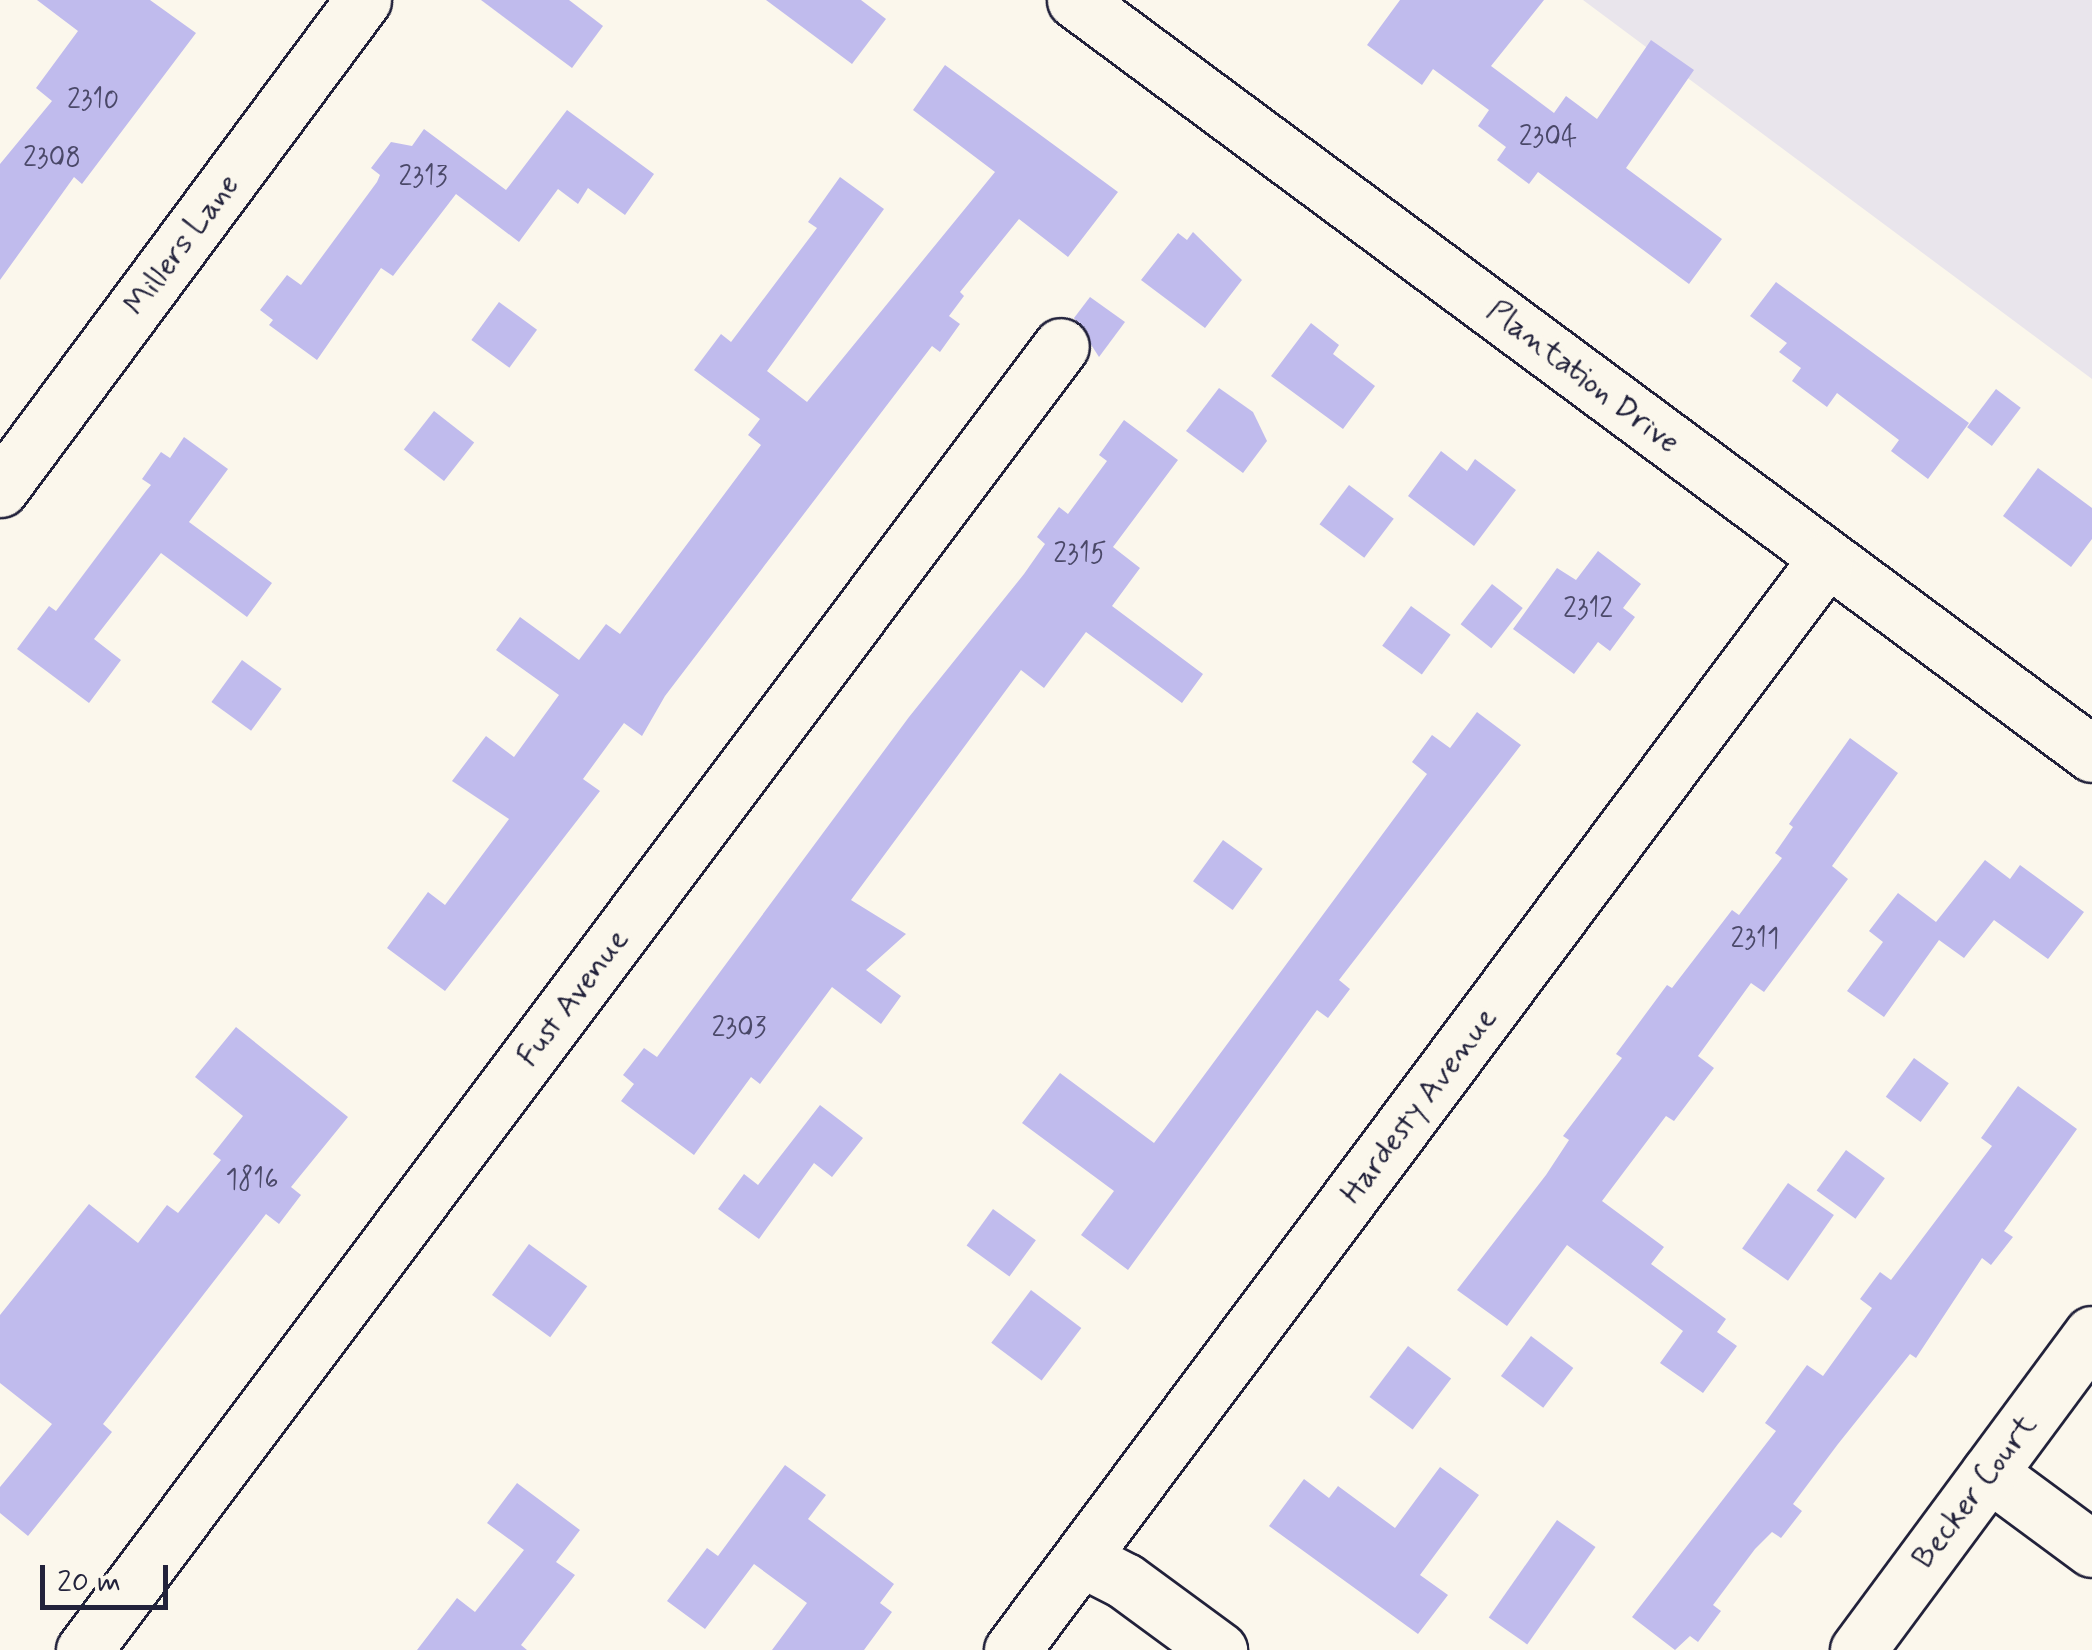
<!DOCTYPE html>
<style>
body{margin:0}
#map{position:relative;width:2092px;height:1650px;overflow:hidden;background:#fbf7ec;font-family:Mynerve,sans-serif}
div>[style]{position:absolute}
.built>*{inset:0;background:#e9e5ec}
.building>*{inset:0;background:#c0bbed;transform-origin:0 0}
.roads{filter:drop-shadow(2px 0 #22223b) drop-shadow(-2px 0 #22223b) drop-shadow(0 2px #22223b) drop-shadow(0 -2px #22223b)}
.minor>*{height:55px;margin:-27.5px;padding:0 27.5px;transform-origin:27.5px;border-radius:27.5px;background:#fbf7ec}
span{translate:-50% -50%;white-space:nowrap;text-align:center;line-height:1.15;-webkit-text-stroke:8px #fbf7ec;paint-order:stroke}
.number-label{font-size:28px;color:#4a4868}
.number-label span{-webkit-text-stroke-width:0}
.street-label{font-size:32px;color:#22223b}
.scale{position:absolute;left:40px;top:1565px;width:128px;height:45px;box-sizing:border-box;border:5px solid #22223b;border-top:0;padding-left:12px;font-size:30px;line-height:35px;white-space:nowrap;color:#22223b;-webkit-text-stroke:8px #fbf7ec;paint-order:stroke}
</style>
<div id="map">
<div class="built">
<div style="clip-path:polygon(1583px 0,2092px 0,2092px 379px)"></div>
</div>
<div class="building">
<div style="clip-path:polygon(37px 0,150px 0,196px 33px,82px 184px,74px 177px,0 280px,0 164px,52px 101px,36px 88px,78px 31px)"></div>
<div style="clip-path:polygon(481px 0,569px 0,603px 26px,572px 68px)"></div>
<div style="clip-path:polygon(766px 0,861px 0,886px 19px,852px 64px)"></div>
<div style="clip-path:polygon(1400px 0,1544px 0,1491px 66px,1554px 113px,1566px 96px,1597px 119px,1651px 40px,1694px 70px,1626px 168px,1722px 239px,1689px 284px,1538px 172px,1529px 184px,1497px 160px,1506px 147px,1478px 126px,1489px 110px,1433px 69px,1422px 85px,1367px 45px)"></div>
<div style="clip-path:polygon(945px 65px,1118px 192px,1068px 257px,1019px 219px,960px 292px,964px 296px,949px 316px,960px 324px,940px 352px,932px 346px,665px 696px,642px 736px,624px 723px,583px 779px,600px 791px,445px 991px,387px 948px,428px 892px,445px 905px,509px 819px,452px 781px,486px 736px,514px 757px,559px 695px,496px 650px,520px 617px,579px 660px,606px 624px,620px 634px,761px 445px,748px 435px,760px 419px,694px 370px,721px 334px,731px 342px,817px 228px,808px 222px,840px 177px,884px 209px,767px 371px,807px 402px,995px 172px,913px 110px)"></div>
<div style="clip-path:polygon(567px 110px,654px 174px,625px 215px,588px 188px,578px 204px,558px 189px,519px 242px,456px 194px,393px 276px,381px 268px,317px 360px,269px 325px,273px 320px,260px 310px,287px 275px,301px 285px,377px 182px,380px 175px,371px 168px,391px 142px,412px 146px,424px 129px,506px 190px)"></div>
<div style="clip-path:polygon(1193px 232px,1242px 280px,1205px 328px,1141px 280px,1178px 233px,1187px 240px)"></div>
<div style="clip-path:polygon(1776px 282px,1969px 423px,1928px 479px,1891px 451px,1899px 440px,1837px 393px,1827px 407px,1792px 381px,1801px 368px,1779px 352px,1787px 343px,1750px 316px)"></div>
<div style="clip-path:polygon(1090px 297px,1125px 322px,1099px 357px,1074px 318px)"></div>
<div style="left:499px;top:302px;width:47px;height:47px;rotate:36deg"></div>
<div style="clip-path:polygon(1311px 323px,1339px 345px,1333px 354px,1375px 386px,1343px 429px,1271px 376px)"></div>
<div style="clip-path:polygon(1219px 388px,1253px 412px,1267px 441px,1243px 473px,1186px 431px)"></div>
<div style="left:1996px;top:389px;width:31px;height:48px;rotate:37deg"></div>
<div style="left:434px;top:411px;width:51px;height:49px;rotate:38deg"></div>
<div style="clip-path:polygon(1124px 420px,1178px 460px,1113px 547px,1140px 568px,1112px 606px,1203px 674px,1182px 703px,1086px 632px,1044px 688px,1021px 670px,851px 900px,906px 934px,866px 970px,901px 996px,881px 1024px,832px 987px,760px 1084px,751px 1077px,694px 1155px,621px 1101px,634px 1084px,623px 1075px,644px 1048px,657px 1057px,909px 717px,1024px 574px,1045px 544px,1037px 537px,1059px 507px,1068px 514px,1107px 461px,1099px 455px)"></div>
<div style="clip-path:polygon(184px 437px,228px 469px,189px 522px,272px 583px,247px 617px,161px 553px,94px 639px,121px 660px,89px 703px,17px 649px,49px 606px,56px 611px,146px 491px,151px 485px,142px 479px,161px 452px,170px 458px)"></div>
<div style="clip-path:polygon(1441px 451px,1467px 471px,1475px 459px,1516px 490px,1474px 546px,1408px 496px)"></div>
<div style="clip-path:polygon(2038px 468px,2092px 508px,2092px 539px,2071px 567px,2003px 516px)"></div>
<div style="left:1349px;top:485px;width:56px;height:49px;rotate:37deg"></div>
<div style="clip-path:polygon(1598px 551px,1641px 584px,1623px 608px,1635px 617px,1610px 651px,1598px 642px,1574px 674px,1513px 629px,1557px 568px,1576px 580px)"></div>
<div style="left:1492px;top:584px;width:39px;height:51px;rotate:38deg"></div>
<div style="left:1411px;top:606px;width:49px;height:49px;rotate:36deg"></div>
<div style="left:242px;top:660px;width:49px;height:52px;rotate:36deg"></div>
<div style="clip-path:polygon(1477px 712px,1521px 745px,1339px 980px,1350px 989px,1328px 1018px,1317px 1010px,1128px 1270px,1081px 1235px,1114px 1191px,1022px 1123px,1060px 1073px,1154px 1143px,1427px 774px,1412px 762px,1432px 735px,1450px 748px)"></div>
<div style="clip-path:polygon(1850px 738px,1898px 773px,1832px 866px,1848px 879px,1764px 992px,1751px 983px,1698px 1056px,1714px 1068px,1674px 1121px,1666px 1116px,1602px 1201px,1664px 1247px,1651px 1264px,1726px 1319px,1717px 1332px,1737px 1346px,1703px 1393px,1660px 1363px,1683px 1331px,1567px 1245px,1507px 1326px,1457px 1290px,1546px 1175px,1569px 1140px,1563px 1136px,1622px 1058px,1616px 1054px,1667px 985px,1672px 988px,1732px 910px,1739px 915px,1782px 858px,1775px 853px,1793px 827px,1789px 824px)"></div>
<div style="left:1223px;top:840px;width:49px;height:51px;rotate:36deg"></div>
<div style="clip-path:polygon(1985px 860px,2010px 879px,2020px 865px,2084px 912px,2048px 959px,1994px 920px,1964px 958px,1939px 940px,1884px 1017px,1847px 991px,1883px 942px,1869px 931px,1898px 893px,1936px 922px)"></div>
<div style="clip-path:polygon(236px 1027px,348px 1117px,291px 1187px,301px 1195px,279px 1224px,266px 1214px,103px 1424px,112px 1432px,28px 1536px,0 1513px,0 1487px,52px 1424px,0 1383px,0 1315px,89px 1204px,138px 1243px,167px 1205px,178px 1213px,221px 1160px,213px 1154px,243px 1116px,195px 1077px)"></div>
<div style="left:1914px;top:1058px;width:43px;height:48px;rotate:36deg"></div>
<div style="clip-path:polygon(2018px 1086px,2077px 1129px,2004px 1231px,2013px 1237px,1991px 1265px,1982px 1258px,1916px 1358px,1910px 1354px,1838px 1444px,1793px 1504px,1802px 1511px,1781px 1538px,1772px 1532px,1755px 1549px,1713px 1605px,1721px 1611px,1698px 1642px,1690px 1636px,1675px 1650px,1632px 1617px,1776px 1431px,1765px 1423px,1807px 1365px,1823px 1376px,1872px 1308px,1860px 1299px,1880px 1272px,1891px 1280px,1992px 1146px,1981px 1138px)"></div>
<div style="clip-path:polygon(820px 1105px,863px 1138px,832px 1177px,814px 1163px,759px 1239px,718px 1209px,744px 1174px,758px 1185px)"></div>
<div style="left:1846px;top:1150px;width:48px;height:50px;rotate:36deg"></div>
<div style="left:1788px;top:1183px;width:56px;height:80px;rotate:35deg"></div>
<div style="left:993px;top:1209px;width:53px;height:45px;rotate:36deg"></div>
<div style="left:529px;top:1244px;width:72px;height:63px;rotate:36deg"></div>
<div style="left:1031px;top:1290px;width:63px;height:66px;rotate:37deg"></div>
<div style="left:1531px;top:1336px;width:53px;height:50px;rotate:37deg"></div>
<div style="left:1408px;top:1346px;width:54px;height:64px;rotate:37deg"></div>
<div style="clip-path:polygon(785px 1465px,826px 1495px,808px 1519px,894px 1584px,880px 1603px,892px 1612px,864px 1650px,772px 1650px,807px 1603px,754px 1564px,705px 1629px,667px 1601px,707px 1548px,718px 1556px)"></div>
<div style="clip-path:polygon(1440px 1467px,1479px 1495px,1420px 1575px,1448px 1595px,1418px 1634px,1269px 1526px,1304px 1479px,1329px 1498px,1338px 1486px,1395px 1528px)"></div>
<div style="clip-path:polygon(517px 1483px,580px 1530px,556px 1562px,575px 1575px,521px 1645px,527px 1650px,417px 1650px,457px 1598px,475px 1612px,524px 1550px,487px 1523px)"></div>
<div style="left:1557px;top:1520px;width:47px;height:119px;rotate:35deg"></div>
</div>
<div class="roads">
<div class="minor">
<div style="left:1075px;top:0;width:1266px;rotate:36.55deg"></div>
<div style="left:0;top:489px;width:609px;rotate:-53.41deg"></div>
<div style="left:1989px;top:1473px;width:128px;rotate:36.4deg"></div>
<div style="left:1082px;top:1559px;width:48px;rotate:27.1deg"></div>
<div style="left:1125px;top:1581px;width:117px;rotate:36.3deg"></div>
<div style="left:84px;top:1650px;width:1629px;rotate:-53.16deg"></div>
<div style="left:1012px;top:1650px;width:1359px;rotate:-53.26deg"></div>
<div style="left:1858px;top:1650px;width:393px;rotate:-53.5deg"></div>
</div>
</div>
<div class="number-label">
<span style="left:93px;top:101px">2310</span>
<span style="left:1548px;top:138px">2304</span>
<span style="left:52px;top:159px">2308</span>
<span style="left:423px;top:178px">2313</span>
<span style="left:1080px;top:555px">2315</span>
<span style="left:1588px;top:610px">2312</span>
<span style="left:1755px;top:940px">2311</span>
<span style="left:739px;top:1029px">2303</span>
<span style="left:252px;top:1181px">1816</span>
</div>
<div class="street-label">
<span style="left:182px;top:245px;rotate:-53deg">Millers Lane</span>
<span style="left:1583px;top:377px;rotate:37deg">Plantation Drive</span>
<span style="left:573px;top:998px;rotate:-53deg">Fust Avenue</span>
<span style="left:1419px;top:1106px;rotate:-53deg">Hardesty Avenue</span>
<span style="left:1975px;top:1492px;rotate:-53deg">Becker Court</span>
</div>
<div class="scale">20 m</div>
</div>
